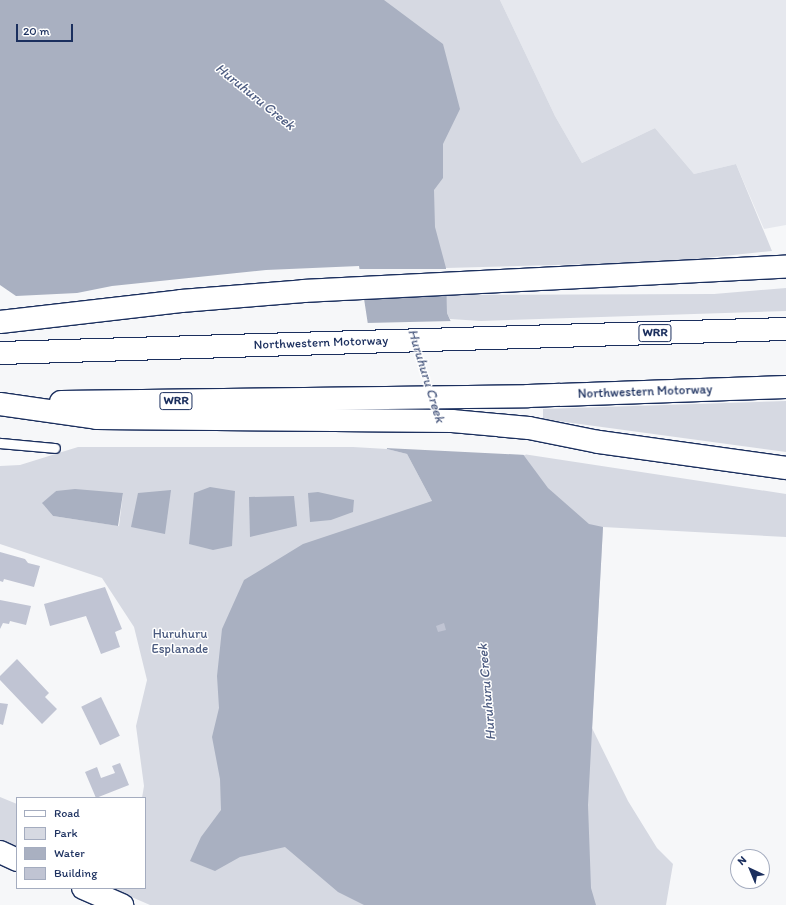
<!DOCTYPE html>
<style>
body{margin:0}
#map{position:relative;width:786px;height:905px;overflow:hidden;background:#f6f7f9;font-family:Itim,sans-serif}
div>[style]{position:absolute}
.built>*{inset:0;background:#e6e8ee}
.green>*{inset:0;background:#d6d9e2}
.water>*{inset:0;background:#a9b0c1}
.pier>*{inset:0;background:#f6f7f9;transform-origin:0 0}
.building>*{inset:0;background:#c0c4d3;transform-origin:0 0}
.roads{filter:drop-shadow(1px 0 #1b2f5e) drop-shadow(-1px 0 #1b2f5e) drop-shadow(0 1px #1b2f5e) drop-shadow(0 -1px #1b2f5e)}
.service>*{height:9px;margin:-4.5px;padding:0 4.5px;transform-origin:4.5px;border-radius:4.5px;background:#fff}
.secondary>*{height:22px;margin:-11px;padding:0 11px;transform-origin:11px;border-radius:11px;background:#fff}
.motorway>*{height:22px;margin:-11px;padding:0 11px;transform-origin:11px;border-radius:11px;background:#fff}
span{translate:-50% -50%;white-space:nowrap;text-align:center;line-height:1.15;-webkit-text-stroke:3px #fff;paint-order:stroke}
.shield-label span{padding:1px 3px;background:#fff;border:1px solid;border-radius:3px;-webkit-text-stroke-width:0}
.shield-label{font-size:12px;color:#1b2f5e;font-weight:700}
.street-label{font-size:13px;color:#1b2f5e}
.park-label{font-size:13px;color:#4a5a7f}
.water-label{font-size:14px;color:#4d5c81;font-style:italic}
.legend{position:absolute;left:16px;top:797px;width:130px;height:92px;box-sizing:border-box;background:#fff;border:1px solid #a4acbf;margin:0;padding:5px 7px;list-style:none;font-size:12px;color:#1b2f5e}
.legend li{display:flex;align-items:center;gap:8px;height:20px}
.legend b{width:20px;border:1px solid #a4acbf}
.north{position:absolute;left:730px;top:849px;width:40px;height:40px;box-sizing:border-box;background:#fff;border:1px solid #a4acbf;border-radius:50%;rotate:316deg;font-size:11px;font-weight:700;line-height:16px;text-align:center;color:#1b2f5e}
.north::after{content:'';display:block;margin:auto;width:14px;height:18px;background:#1b2f5e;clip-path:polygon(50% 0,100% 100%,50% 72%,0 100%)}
.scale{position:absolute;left:16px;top:24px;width:57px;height:18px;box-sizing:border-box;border:2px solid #1b2f5e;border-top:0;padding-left:5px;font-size:12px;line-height:14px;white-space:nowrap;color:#1b2f5e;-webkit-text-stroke:3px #fff;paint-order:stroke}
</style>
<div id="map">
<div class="built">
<div style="clip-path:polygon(500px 0,786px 0,786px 225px,764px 229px,736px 164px,694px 174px,655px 128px,582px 163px,555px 116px)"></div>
</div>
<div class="green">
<div style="clip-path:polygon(173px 0,500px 0,555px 116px,582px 163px,655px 128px,694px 174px,736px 164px,772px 251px,666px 262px,446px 268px,410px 251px)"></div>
<div style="clip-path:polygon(786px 288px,786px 311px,481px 321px,450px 319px,447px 313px,446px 295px,714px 294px)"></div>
<div style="clip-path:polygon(786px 401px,786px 452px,543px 419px,543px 409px)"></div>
<div style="clip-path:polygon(evenodd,78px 447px,353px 447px,387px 449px,407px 454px,432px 501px,462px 905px,150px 905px,111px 888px,145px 888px,145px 798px,142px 798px,144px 786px,136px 726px,147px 680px,134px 627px,102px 578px,0 544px,0 466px,20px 465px,78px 447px,56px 491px,123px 493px,119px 526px,53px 516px,43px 504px,56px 491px)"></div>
<div style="clip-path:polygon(523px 454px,786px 494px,786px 537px,603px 527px,592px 728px,628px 801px,657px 848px,673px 864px,666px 905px,519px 905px)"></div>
<div style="clip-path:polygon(0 797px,17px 804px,17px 847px,0 840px)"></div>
</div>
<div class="water">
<div style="clip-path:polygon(0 0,384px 0,443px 44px,460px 109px,443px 144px,443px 178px,434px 190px,435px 227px,446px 268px,447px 313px,491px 411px,548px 488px,589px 524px,603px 527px,588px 805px,591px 888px,596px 905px,364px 905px,338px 892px,285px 847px,240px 857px,215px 871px,190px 861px,201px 837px,221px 810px,220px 779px,212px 737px,219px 708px,217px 676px,222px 629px,244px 580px,303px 544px,432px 501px,407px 454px,387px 449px,359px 266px,266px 270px,112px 286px,77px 293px,16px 296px,0 285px)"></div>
<div style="clip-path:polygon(210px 487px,235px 491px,232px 546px,213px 550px,189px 544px,194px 493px)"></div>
<div style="clip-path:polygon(75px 489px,123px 493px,118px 526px,53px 516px,42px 503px,56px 491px)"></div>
<div style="clip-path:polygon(171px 490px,165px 534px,131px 527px,138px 493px)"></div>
<div style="clip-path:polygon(318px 492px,354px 500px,353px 512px,331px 520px,310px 522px,308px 493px)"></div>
<div style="clip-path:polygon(294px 496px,297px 526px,250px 537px,249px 497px)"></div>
</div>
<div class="pier">
<div style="left:448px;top:269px;width:26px;height:90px;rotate:90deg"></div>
<div style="clip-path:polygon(453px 321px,493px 410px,526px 455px,385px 448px,366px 323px)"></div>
</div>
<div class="building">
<div style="clip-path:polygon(0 552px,25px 559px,28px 563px,40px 566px,34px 587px,4px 579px,3px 582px,0 581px)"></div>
<div style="clip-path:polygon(105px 587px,122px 629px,115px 632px,120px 647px,101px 654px,86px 616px,50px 626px,44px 604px)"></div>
<div style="clip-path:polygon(0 600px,31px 606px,26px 625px,10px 621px,9px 624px,3px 623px,0 629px)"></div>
<div style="clip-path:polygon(444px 623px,446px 630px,438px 632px,436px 626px)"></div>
<div style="clip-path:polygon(17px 659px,49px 693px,45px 697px,57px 709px,42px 724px,0 680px,0 676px)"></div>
<div style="left:101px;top:697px;width:43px;height:22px;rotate:64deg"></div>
<div style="clip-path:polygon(0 703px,8px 704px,3px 725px,0 724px)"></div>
<div style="clip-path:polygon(120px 763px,129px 785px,96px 798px,85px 772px,97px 767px,101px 778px,115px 773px,112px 766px)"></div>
</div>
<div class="roads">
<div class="service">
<div style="left:0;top:443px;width:55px;rotate:5.2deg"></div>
</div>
<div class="secondary">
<div style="left:0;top:852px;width:19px;rotate:25deg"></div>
<div style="left:83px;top:888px;width:43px;rotate:23.6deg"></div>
</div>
<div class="motorway">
<div style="left:0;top:322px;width:182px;rotate:-6.6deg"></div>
<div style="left:181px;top:301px;width:123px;rotate:-4.6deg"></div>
<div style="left:304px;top:291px;width:483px;rotate:-2.9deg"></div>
<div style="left:0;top:353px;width:786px;rotate:-1.75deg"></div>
<div style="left:61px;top:402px;width:467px;rotate:-0.7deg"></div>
<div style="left:528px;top:396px;width:258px;rotate:-2deg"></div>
<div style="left:0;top:404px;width:98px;rotate:8.2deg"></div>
<div style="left:97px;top:418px;width:355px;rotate:0.5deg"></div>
<div style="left:452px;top:421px;width:77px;rotate:5.2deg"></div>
<div style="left:529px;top:428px;width:71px;rotate:11.3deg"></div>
<div style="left:599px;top:442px;width:189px;rotate:7.9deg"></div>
</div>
</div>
<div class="shield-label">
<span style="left:655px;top:333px">WRR</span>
<span style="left:176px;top:401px">WRR</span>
</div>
<div class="street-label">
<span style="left:321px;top:343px;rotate:-2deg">Northwestern Motorway</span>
<span style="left:645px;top:392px;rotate:-2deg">Northwestern Motorway</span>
</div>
<div class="park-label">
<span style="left:180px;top:642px">Huruhuru<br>Esplanade</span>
</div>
<div class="water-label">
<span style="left:255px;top:97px;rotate:39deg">Huruhuru Creek</span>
<span style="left:426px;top:376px;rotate:73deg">Huruhuru Creek</span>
<span style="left:487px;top:692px;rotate:-95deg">Huruhuru Creek</span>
</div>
<ul class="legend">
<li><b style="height:5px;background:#fff"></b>Road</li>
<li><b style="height:11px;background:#d6d9e2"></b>Park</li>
<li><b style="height:11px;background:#a9b0c1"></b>Water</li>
<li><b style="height:11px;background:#c0c4d3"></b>Building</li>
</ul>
<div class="north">N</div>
<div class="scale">20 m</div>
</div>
